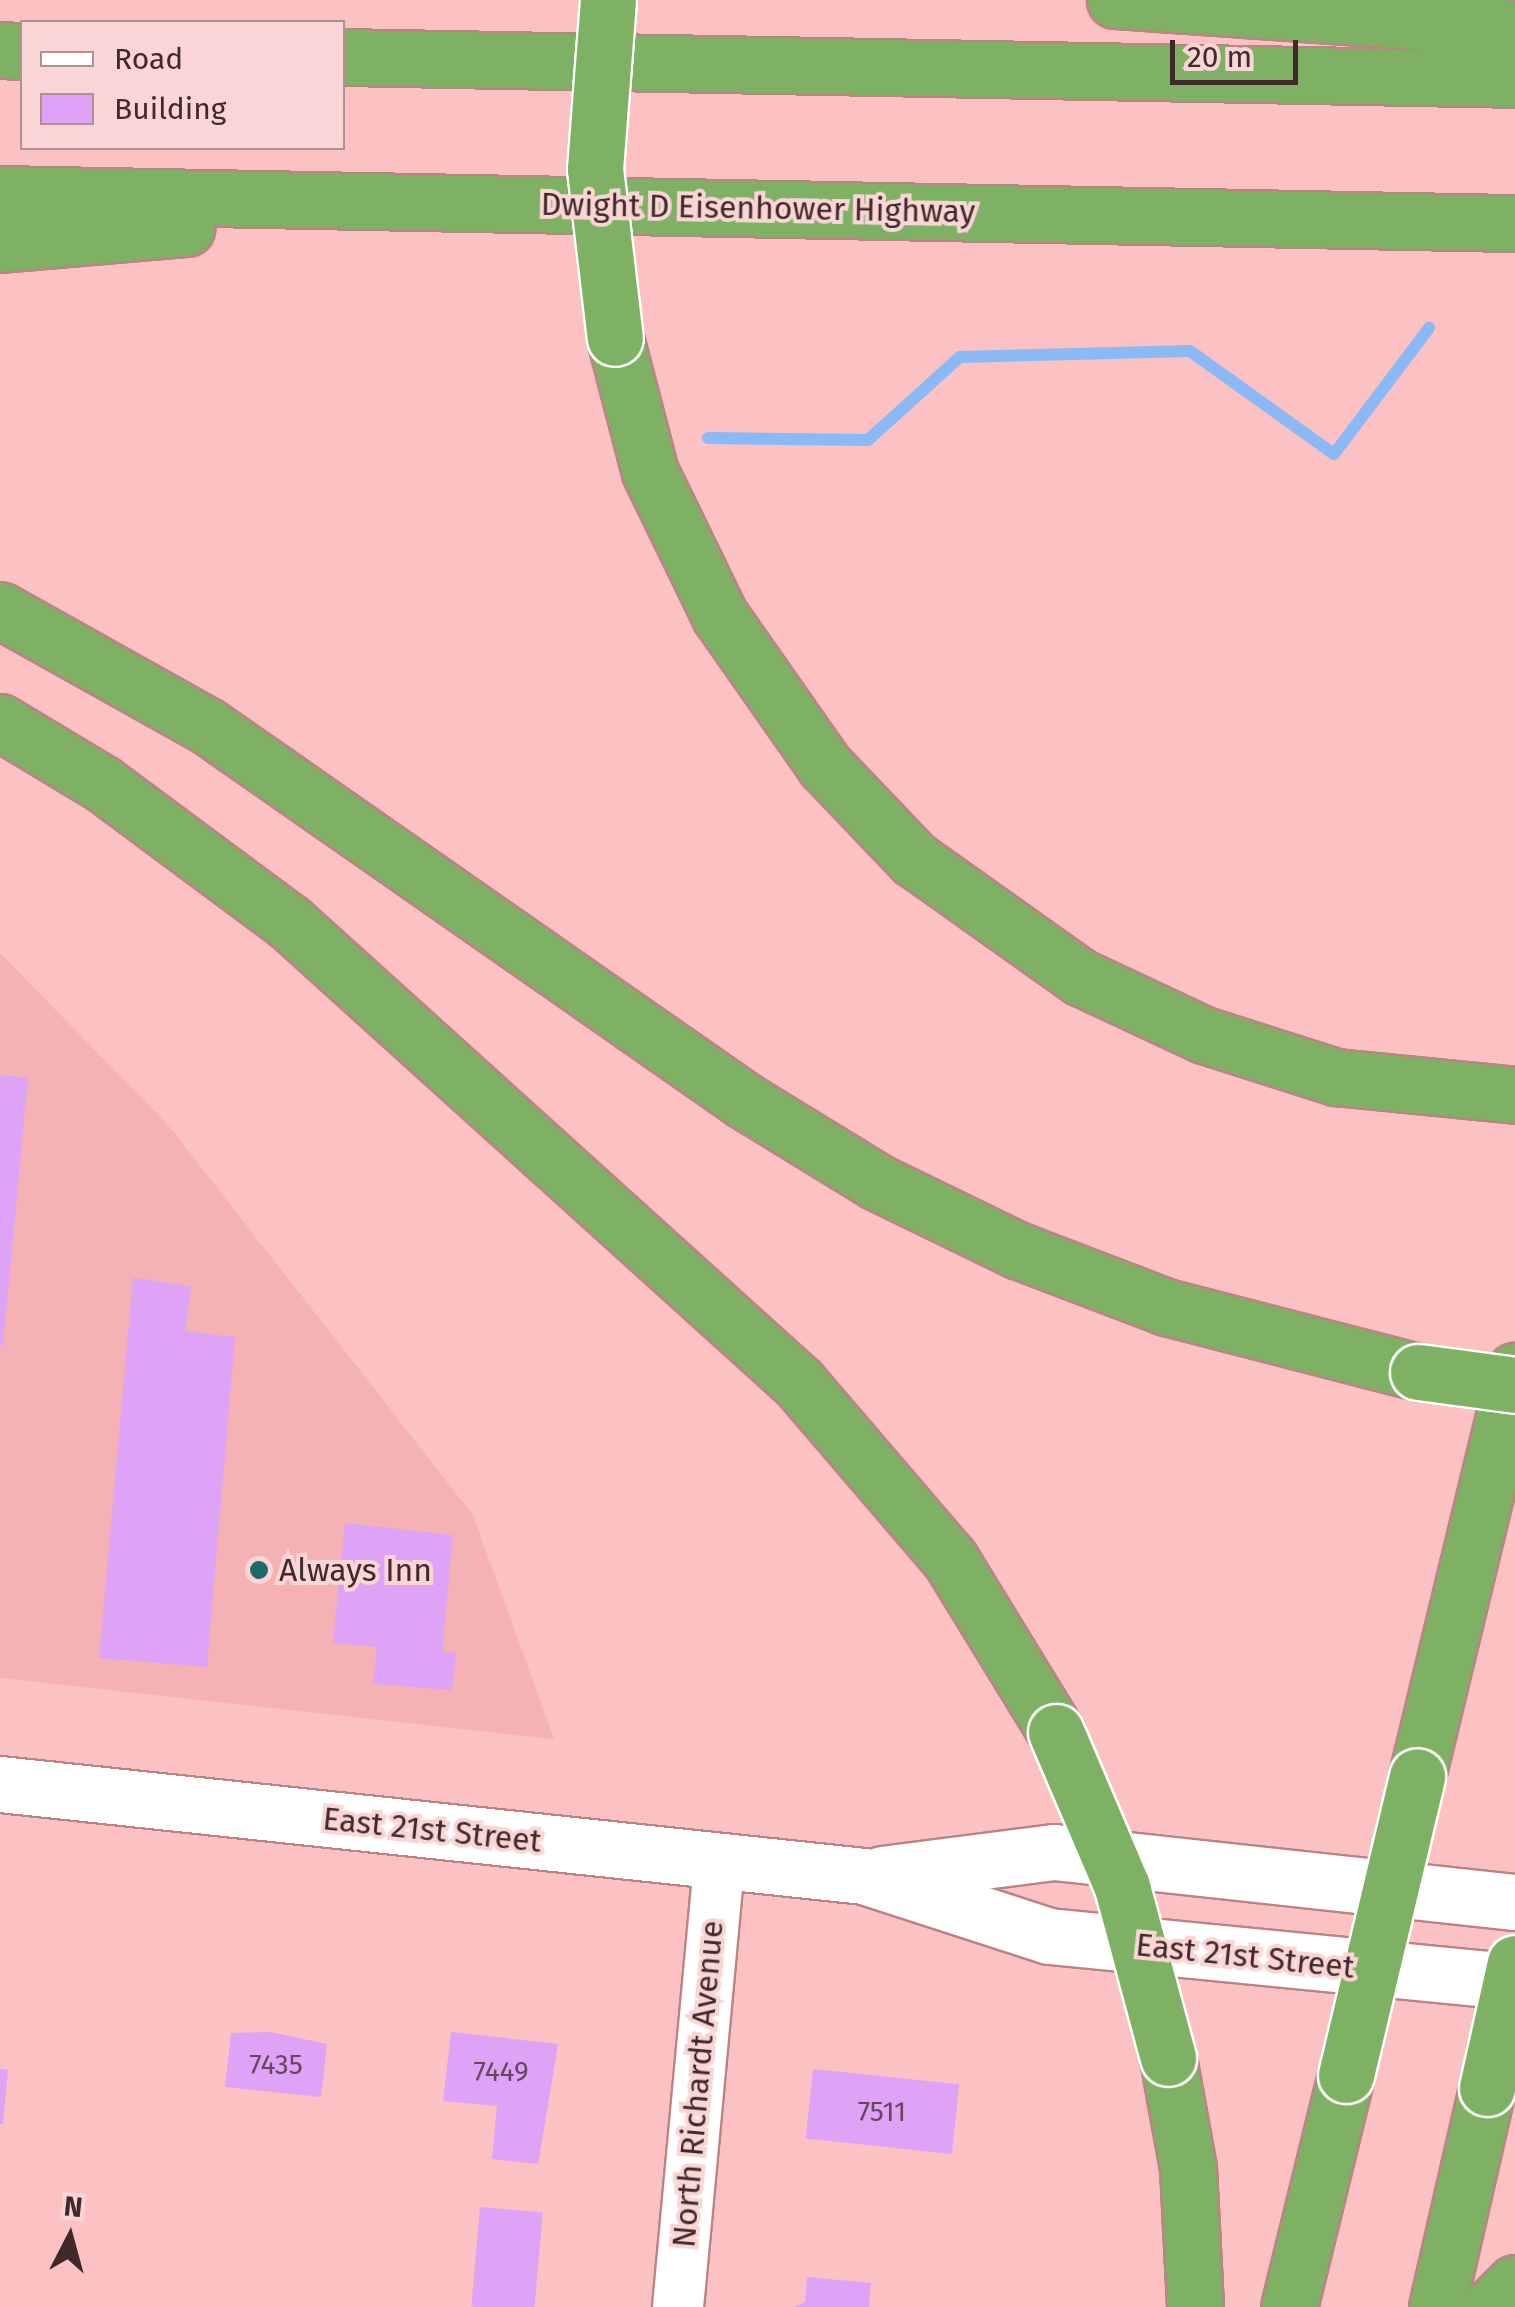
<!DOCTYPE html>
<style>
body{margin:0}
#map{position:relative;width:1515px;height:2307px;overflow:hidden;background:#fcc1c3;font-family:"Fira Sans",sans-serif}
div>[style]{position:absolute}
.built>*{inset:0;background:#f4b2b5}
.stream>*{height:12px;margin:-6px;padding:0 6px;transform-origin:6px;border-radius:6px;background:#8bb9f5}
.building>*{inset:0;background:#dea2f7;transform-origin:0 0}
.roads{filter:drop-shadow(2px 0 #ba8385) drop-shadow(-2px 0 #ba8385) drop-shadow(0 2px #ba8385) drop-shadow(0 -2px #ba8385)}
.street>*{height:50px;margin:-25px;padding:0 25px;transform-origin:25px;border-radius:25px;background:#fff}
.secondary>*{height:55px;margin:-27.5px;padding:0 27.5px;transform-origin:27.5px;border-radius:27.5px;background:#fff}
.highway>*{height:55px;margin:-27.5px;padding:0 27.5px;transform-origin:27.5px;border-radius:27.5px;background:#7fb165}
.bridges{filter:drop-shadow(2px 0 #fff) drop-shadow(-2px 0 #fff) drop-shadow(0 2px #fff) drop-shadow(0 -2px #fff)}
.highway-bridge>*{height:55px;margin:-27.5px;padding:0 27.5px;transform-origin:27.5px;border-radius:27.5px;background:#7fb165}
.dots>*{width:28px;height:28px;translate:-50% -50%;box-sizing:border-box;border:5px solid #fad5d6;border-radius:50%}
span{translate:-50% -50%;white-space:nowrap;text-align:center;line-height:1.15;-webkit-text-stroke:8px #fad5d6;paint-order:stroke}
.number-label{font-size:28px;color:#68475d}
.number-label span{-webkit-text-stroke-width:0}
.street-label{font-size:32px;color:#40292a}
.poi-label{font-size:32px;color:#40292a}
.left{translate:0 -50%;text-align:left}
.legend{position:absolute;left:20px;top:20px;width:325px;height:130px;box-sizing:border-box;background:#fad5d6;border:2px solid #b09091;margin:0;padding:12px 18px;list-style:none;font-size:30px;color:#40292a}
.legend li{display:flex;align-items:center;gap:20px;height:50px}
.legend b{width:50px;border:2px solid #b09091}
.north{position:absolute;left:20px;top:2187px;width:100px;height:100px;-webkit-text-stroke:8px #fad5d6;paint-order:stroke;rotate:6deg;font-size:28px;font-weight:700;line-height:40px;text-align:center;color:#40292a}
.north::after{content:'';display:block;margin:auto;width:35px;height:45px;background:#40292a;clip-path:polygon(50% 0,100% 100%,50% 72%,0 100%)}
.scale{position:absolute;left:1170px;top:40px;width:128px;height:45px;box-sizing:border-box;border:5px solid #40292a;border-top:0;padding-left:12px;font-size:30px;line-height:35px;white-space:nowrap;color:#40292a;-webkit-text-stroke:8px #fad5d6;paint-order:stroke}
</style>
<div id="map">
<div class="built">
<div style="clip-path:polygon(0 953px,168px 1125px,473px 1515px,554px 1739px,0 1678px)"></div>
</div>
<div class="stream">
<div style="left:708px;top:438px;width:160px;rotate:0.7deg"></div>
<div style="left:868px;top:440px;width:124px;rotate:-42.1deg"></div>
<div style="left:960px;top:357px;width:230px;rotate:-1.5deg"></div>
<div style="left:1190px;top:351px;width:177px;rotate:35.6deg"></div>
<div style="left:1334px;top:454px;width:158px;rotate:-53deg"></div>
</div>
<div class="building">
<div style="clip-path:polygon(0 1075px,28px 1078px,3px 1345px,0 1345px)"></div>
<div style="clip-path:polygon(133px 1278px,191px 1286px,185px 1331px,235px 1337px,207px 1667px,99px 1658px)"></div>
<div style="clip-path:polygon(345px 1523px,453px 1535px,442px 1651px,456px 1653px,452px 1690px,373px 1684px,377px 1647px,333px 1643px)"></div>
<div style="clip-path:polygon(270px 2032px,327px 2044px,321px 2097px,225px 2087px,231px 2033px)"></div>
<div style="clip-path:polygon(451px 2032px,558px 2044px,538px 2164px,492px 2159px,497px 2106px,443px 2101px)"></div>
<div style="clip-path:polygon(0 2069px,8px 2070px,3px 2124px,0 2124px)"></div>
<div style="left:813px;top:2069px;width:147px;height:70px;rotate:6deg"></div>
<div style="left:480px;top:2207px;width:63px;height:100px;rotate:5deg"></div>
<div style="clip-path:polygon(807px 2277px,871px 2283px,869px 2307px,795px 2307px,805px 2302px)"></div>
</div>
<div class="roads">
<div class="street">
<div style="left:678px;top:2307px;width:448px;rotate:-84.7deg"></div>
</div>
<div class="secondary">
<div style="left:0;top:1784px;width:869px;rotate:6.08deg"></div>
<div style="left:864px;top:1876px;width:194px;rotate:18deg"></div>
<div style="left:1049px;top:1936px;width:468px;rotate:5.6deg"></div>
<div style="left:882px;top:1874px;width:173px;rotate:-7.3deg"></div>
<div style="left:1054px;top:1852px;width:464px;rotate:6.2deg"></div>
</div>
<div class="highway">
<div style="left:1115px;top:0;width:401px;rotate:4deg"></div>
<div style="left:0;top:50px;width:22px;rotate:3deg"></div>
<div style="left:342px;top:57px;width:1173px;rotate:1.07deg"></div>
<div style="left:0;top:194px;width:1515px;rotate:1.1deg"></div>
<div style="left:0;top:244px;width:187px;rotate:-4.9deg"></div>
<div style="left:615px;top:338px;width:138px;rotate:75.4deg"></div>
<div style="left:650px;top:472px;width:160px;rotate:64.1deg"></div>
<div style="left:720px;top:616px;width:183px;rotate:55deg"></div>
<div style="left:825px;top:766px;width:129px;rotate:46.3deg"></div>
<div style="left:914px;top:859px;width:204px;rotate:35.4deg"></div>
<div style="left:1080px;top:977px;width:137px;rotate:25.1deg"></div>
<div style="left:1204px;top:1035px;width:139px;rotate:17.7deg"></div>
<div style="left:1336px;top:1077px;width:180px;rotate:5.7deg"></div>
<div style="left:0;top:610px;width:236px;rotate:29.2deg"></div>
<div style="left:206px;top:725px;width:657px;rotate:34.9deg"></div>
<div style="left:745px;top:1101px;width:155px;rotate:31.5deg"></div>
<div style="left:877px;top:1182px;width:156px;rotate:25.9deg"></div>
<div style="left:1017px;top:1250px;width:160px;rotate:20.9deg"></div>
<div style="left:1166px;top:1307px;width:260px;rotate:14.5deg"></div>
<div style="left:0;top:722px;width:120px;rotate:31deg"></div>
<div style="left:103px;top:784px;width:232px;rotate:36.6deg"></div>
<div style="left:289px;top:922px;width:687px;rotate:42.11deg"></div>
<div style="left:799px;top:1383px;width:232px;rotate:49.4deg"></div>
<div style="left:950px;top:1559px;width:203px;rotate:58.5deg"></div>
<div style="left:1417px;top:1776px;width:417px;rotate:-76.4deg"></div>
<div style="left:1168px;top:2058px;width:112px;rotate:79.7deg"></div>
<div style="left:1188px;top:2168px;width:139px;rotate:87.1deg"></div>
<div style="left:1289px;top:2307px;width:239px;rotate:-76.2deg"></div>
<div style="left:1437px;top:2307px;width:225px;rotate:-77.1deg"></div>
<div style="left:1491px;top:2307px;width:34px;rotate:-45deg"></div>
</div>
</div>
<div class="bridges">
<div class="highway-bridge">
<div style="left:608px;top:0;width:169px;rotate:94.4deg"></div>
<div style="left:595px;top:169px;width:170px;rotate:83.3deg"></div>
<div style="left:1418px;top:1372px;width:98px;rotate:7.6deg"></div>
<div style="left:1056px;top:1732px;width:168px;rotate:66.9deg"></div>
<div style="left:1122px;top:1887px;width:177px;rotate:74.9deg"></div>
<div style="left:1346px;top:2075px;width:307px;rotate:-76.6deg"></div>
<div style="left:1487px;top:2088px;width:128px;rotate:-77.4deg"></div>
</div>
</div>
<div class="dots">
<div style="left:259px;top:1570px;background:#1d6a6b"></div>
</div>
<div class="number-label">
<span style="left:276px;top:2065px">7435</span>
<span style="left:501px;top:2072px">7449</span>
<span style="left:882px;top:2112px">7511</span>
</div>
<div class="street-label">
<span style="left:758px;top:208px;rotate:1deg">Dwight D Eisenhower Highway</span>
<span style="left:432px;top:1830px;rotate:6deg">East 21st Street</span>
<span style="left:1245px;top:1956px;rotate:6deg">East 21st Street</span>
<span style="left:698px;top:2084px;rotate:-85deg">North Richardt Avenue</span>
</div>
<div class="poi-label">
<span class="left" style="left:279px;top:1570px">Always Inn</span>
</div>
<ul class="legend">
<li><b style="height:12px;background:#fff"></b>Road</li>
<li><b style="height:28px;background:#dea2f7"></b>Building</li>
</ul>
<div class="north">N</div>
<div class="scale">20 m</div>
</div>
